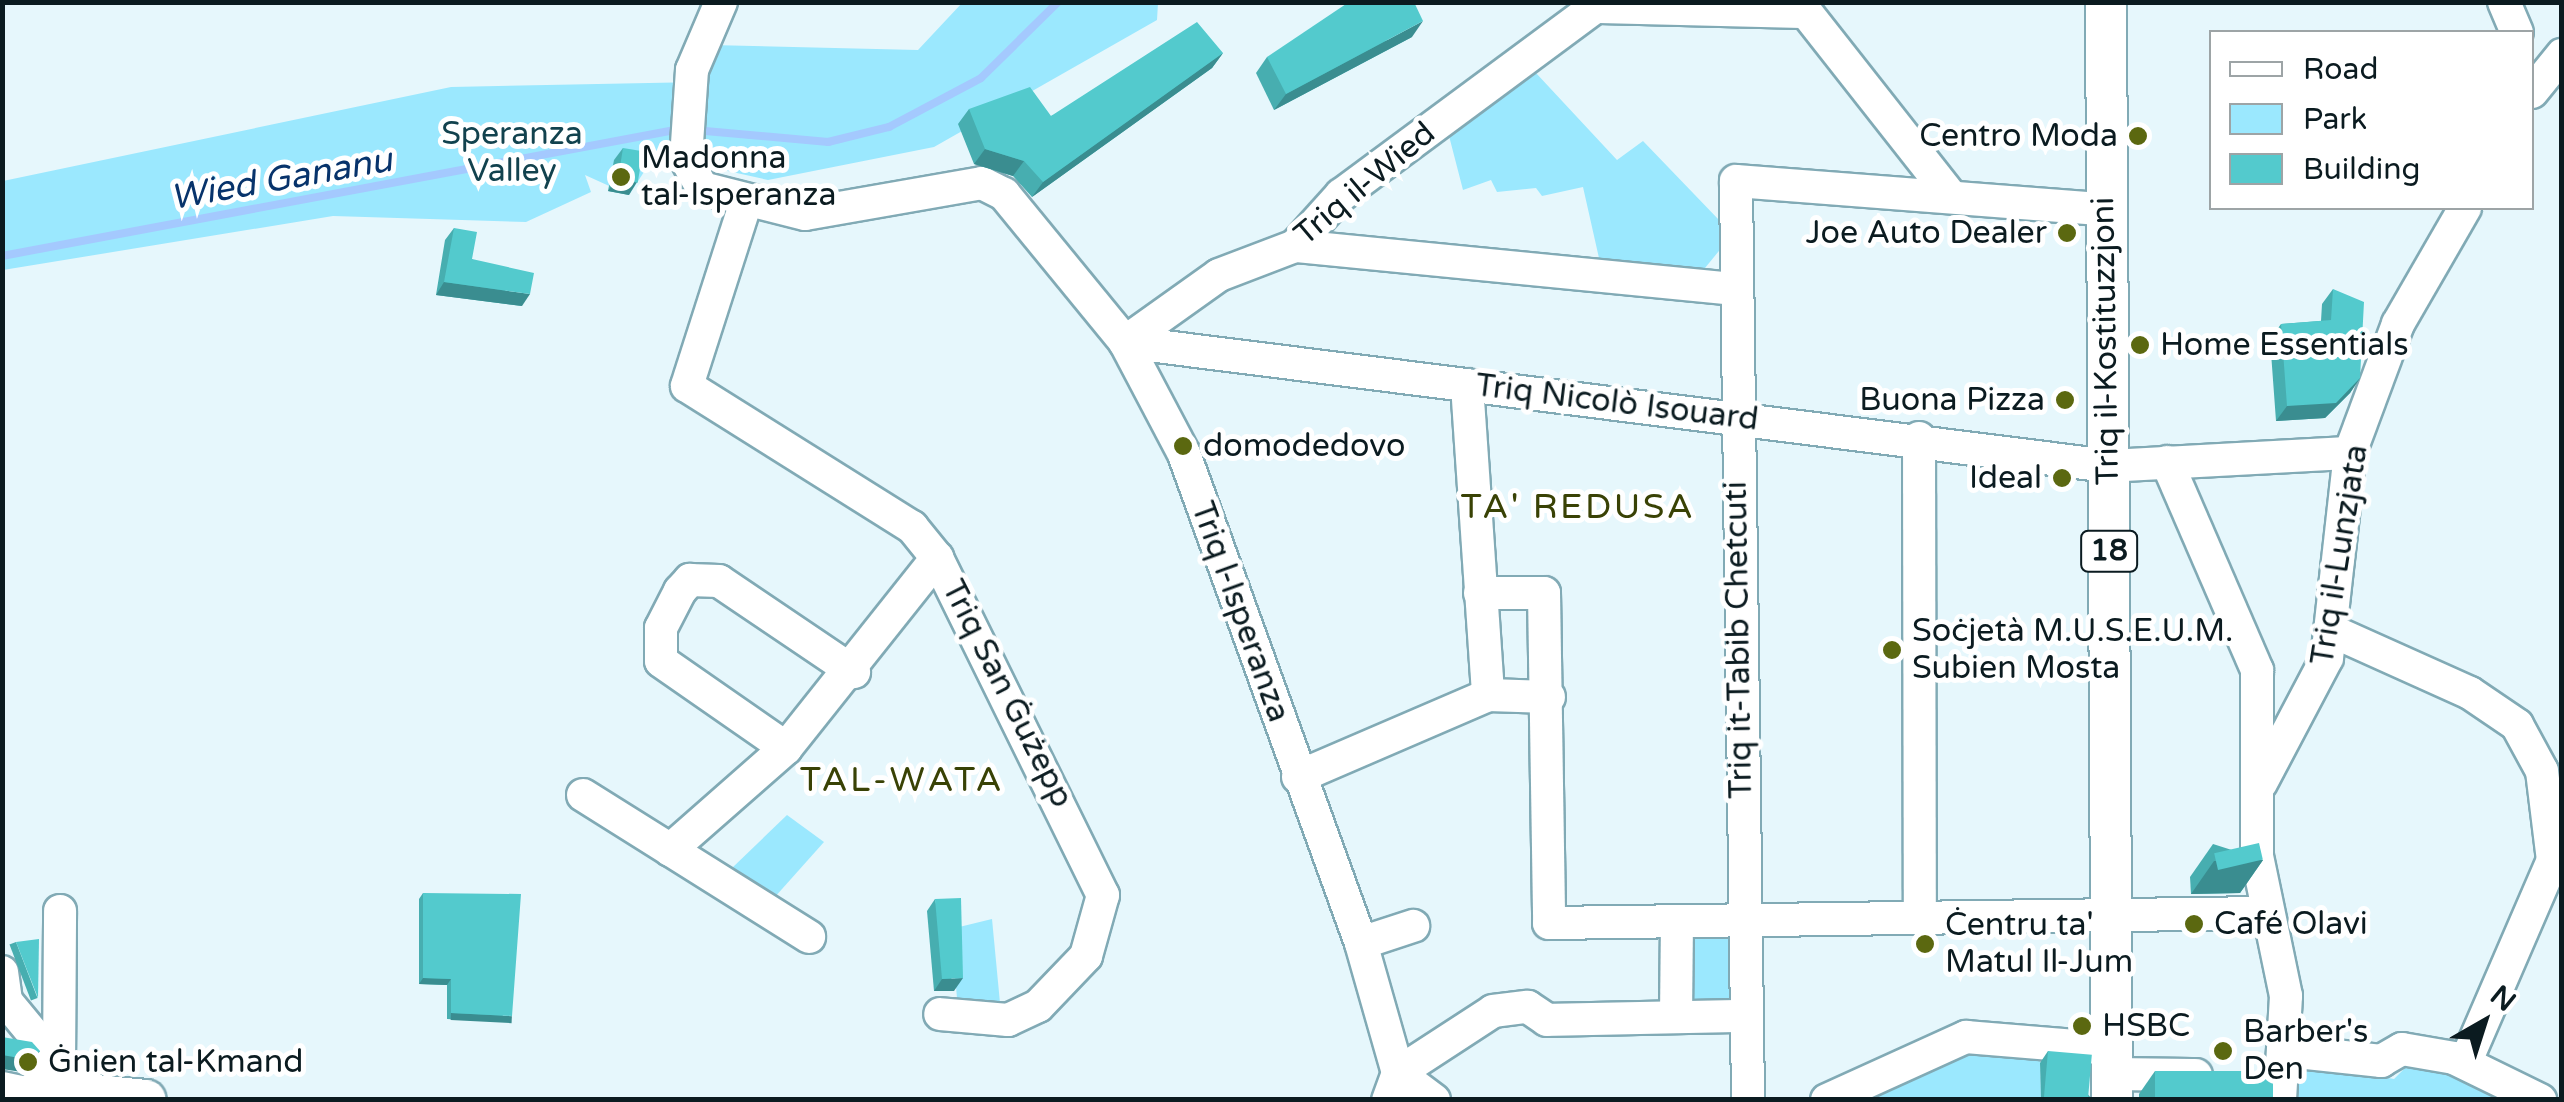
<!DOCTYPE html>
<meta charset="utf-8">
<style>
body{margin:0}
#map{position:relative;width:2564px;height:1102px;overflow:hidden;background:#e6f7fc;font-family:"Varela Round",sans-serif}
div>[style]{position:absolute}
.green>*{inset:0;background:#9be8fe;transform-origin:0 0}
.stream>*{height:8px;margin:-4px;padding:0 4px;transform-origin:4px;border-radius:4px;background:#a4c9fe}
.roads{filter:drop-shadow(2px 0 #81aab5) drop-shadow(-2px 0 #81aab5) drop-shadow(0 2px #81aab5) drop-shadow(0 -2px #81aab5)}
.minor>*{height:32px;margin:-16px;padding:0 16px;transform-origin:16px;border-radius:16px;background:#fff}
.major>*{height:40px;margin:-20px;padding:0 20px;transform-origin:20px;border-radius:20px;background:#fff}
.wall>*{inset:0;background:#47aeb0;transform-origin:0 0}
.shaded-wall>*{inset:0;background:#3a8d90;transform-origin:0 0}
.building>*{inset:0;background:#53cacd;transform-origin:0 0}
.dots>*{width:28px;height:28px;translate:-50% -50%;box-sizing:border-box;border:5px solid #fff;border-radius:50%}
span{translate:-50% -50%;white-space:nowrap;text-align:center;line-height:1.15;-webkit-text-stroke:10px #fff;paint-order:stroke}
.shield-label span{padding:2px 8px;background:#fff;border:2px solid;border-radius:8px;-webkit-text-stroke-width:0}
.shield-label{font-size:30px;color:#0b1b20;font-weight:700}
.park-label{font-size:32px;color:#12424e}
.poi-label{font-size:32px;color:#0b1b20}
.right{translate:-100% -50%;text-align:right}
.left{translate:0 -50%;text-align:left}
.street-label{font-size:32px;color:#0b1b20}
.water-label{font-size:35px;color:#07336b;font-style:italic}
.neighbourhood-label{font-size:35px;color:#394205;letter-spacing:2.5px}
.frame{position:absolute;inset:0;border:5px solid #0b1b20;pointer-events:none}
.legend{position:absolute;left:2209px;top:30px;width:325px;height:180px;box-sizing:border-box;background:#fff;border:2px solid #9da4a6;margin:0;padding:12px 18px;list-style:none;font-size:30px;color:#0b1b20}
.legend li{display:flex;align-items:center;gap:20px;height:50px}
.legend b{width:50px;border:2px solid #9da4a6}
.north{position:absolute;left:2434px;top:972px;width:100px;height:100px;-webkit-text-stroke:8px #fff;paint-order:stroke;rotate:39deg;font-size:28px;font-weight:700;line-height:40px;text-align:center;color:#0b1b20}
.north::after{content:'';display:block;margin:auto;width:35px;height:45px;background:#0b1b20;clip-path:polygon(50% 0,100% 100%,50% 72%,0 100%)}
</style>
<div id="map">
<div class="green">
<div style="clip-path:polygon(962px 3px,1158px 3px,1157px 20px,934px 147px,768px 180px,655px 155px,629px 195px,585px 175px,591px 192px,526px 222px,333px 216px,3px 270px,3px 181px,451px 87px,700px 82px,711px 45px,918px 50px)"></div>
<div style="clip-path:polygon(1536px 73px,1617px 160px,1643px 141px,1719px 220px,1723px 246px,1696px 279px,1601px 267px,1583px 187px,1542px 196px,1536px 188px,1497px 192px,1491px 180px,1463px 190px,1448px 132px)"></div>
<div style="clip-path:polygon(787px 815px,824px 842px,774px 898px,732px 868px)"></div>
<div style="clip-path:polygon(992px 919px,1000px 1003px,981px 1008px,957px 998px,951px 929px)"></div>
<div style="left:1695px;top:936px;width:44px;height:65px;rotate:1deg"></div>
<div style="clip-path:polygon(1964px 1049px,2040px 1054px,2041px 1099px,1865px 1100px)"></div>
<div style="clip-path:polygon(2297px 1062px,2394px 1079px,2408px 1065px,2516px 1090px,2512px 1100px,2293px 1100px)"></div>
</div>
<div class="stream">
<div style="left:694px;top:130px;width:135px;rotate:5.1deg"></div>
<div style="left:828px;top:142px;width:63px;rotate:-13.8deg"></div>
<div style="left:889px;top:127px;width:104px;rotate:-28deg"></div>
<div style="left:981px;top:78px;width:108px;rotate:-44.6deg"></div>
<div style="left:2px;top:256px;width:690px;rotate:-10.61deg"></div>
</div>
<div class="roads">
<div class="minor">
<div style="left:721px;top:2px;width:74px;rotate:113.1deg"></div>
<div style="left:692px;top:70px;width:89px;rotate:93.9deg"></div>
<div style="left:686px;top:159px;width:33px;rotate:61deg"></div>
<div style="left:702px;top:188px;width:106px;rotate:14.2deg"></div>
<div style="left:805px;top:214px;width:180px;rotate:-9.9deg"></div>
<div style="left:982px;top:183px;width:25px;rotate:27deg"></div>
<div style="left:1004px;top:194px;width:191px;rotate:50.7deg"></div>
<div style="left:1125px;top:342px;width:127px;rotate:62.2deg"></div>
<div style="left:1184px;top:454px;width:520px;rotate:70.1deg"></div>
<div style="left:1361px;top:943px;width:135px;rotate:74.1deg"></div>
<div style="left:1398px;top:1073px;width:29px;rotate:110deg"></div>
<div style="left:2504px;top:2px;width:33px;rotate:67deg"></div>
<div style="left:1595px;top:7px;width:211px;rotate:1.4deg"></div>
<div style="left:1806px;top:12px;width:231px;rotate:51.8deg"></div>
<div style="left:2532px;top:92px;width:48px;rotate:-51deg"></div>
<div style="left:745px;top:205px;width:190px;rotate:107.8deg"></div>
<div style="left:687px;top:386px;width:266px;rotate:32.1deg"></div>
<div style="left:912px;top:527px;width:40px;rotate:51deg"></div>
<div style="left:937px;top:558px;width:376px;rotate:63.8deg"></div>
<div style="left:1103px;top:895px;width:63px;rotate:105.6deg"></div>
<div style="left:1086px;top:956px;width:69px;rotate:133.8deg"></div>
<div style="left:1038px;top:1006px;width:33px;rotate:155deg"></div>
<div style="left:1008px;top:1020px;width:68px;rotate:-175deg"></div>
<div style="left:1295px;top:246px;width:442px;rotate:5.6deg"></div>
<div style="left:1125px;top:342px;width:991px;rotate:7.19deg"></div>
<div style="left:2108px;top:466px;width:242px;rotate:-3.1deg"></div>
<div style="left:1125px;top:342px;width:115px;rotate:-35.5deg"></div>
<div style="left:1219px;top:275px;width:81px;rotate:-20.9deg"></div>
<div style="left:1295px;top:246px;width:69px;rotate:-48deg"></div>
<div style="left:1341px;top:195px;width:325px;rotate:-36.5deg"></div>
<div style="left:1467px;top:385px;width:311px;rotate:86.1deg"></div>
<div style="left:1919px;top:438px;width:479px;rotate:89.9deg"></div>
<div style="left:2167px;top:462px;width:227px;rotate:66.6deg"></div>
<div style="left:2257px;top:670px;width:186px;rotate:90deg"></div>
<div style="left:2257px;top:856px;width:143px;rotate:78.3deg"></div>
<div style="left:2286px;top:996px;width:104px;rotate:93.3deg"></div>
<div style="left:1480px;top:593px;width:64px"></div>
<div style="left:1544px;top:593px;width:330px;rotate:89.1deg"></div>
<div style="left:1549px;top:923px;width:714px;rotate:-0.8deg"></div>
<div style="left:2332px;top:631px;width:151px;rotate:24.2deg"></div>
<div style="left:2470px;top:693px;width:57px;rotate:34.2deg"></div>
<div style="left:2517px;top:725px;width:52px;rotate:61.5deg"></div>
<div style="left:2542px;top:771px;width:90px;rotate:83deg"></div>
<div style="left:2553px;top:860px;width:219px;rotate:113.4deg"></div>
<div style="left:786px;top:748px;width:152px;rotate:-145.2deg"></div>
<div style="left:661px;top:661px;width:33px;rotate:-90deg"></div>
<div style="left:661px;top:628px;width:42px;rotate:-62.8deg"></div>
<div style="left:680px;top:591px;width:15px;rotate:-48deg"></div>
<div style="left:690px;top:580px;width:29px;rotate:2deg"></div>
<div style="left:719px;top:581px;width:163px;rotate:34deg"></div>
<div style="left:1298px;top:777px;width:207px;rotate:-23.3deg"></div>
<div style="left:1488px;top:695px;width:61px;rotate:1.9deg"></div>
<div style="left:2261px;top:783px;width:141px;rotate:-62.2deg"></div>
<div style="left:2327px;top:658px;width:206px;rotate:-83.6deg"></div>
<div style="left:2350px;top:453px;width:138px;rotate:-69.6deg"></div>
<div style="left:2398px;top:324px;width:134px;rotate:-60deg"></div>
<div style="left:583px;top:795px;width:267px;rotate:32.1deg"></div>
<div style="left:670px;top:850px;width:154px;rotate:-41.3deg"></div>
<div style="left:786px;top:748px;width:243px;rotate:-51.5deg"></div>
<div style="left:1361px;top:943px;width:55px;rotate:-18.1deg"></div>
<div style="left:2px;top:972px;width:29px;rotate:82deg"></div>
<div style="left:6px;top:1001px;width:83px;rotate:50.4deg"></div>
<div style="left:1676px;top:1016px;width:92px;rotate:-89.4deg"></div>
<div style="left:2288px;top:1051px;width:94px;rotate:6.1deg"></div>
<div style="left:2381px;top:1061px;width:24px;rotate:-30deg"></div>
<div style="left:2402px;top:1049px;width:53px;rotate:9.8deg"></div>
<div style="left:2454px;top:1058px;width:96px;rotate:26deg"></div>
<div style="left:2110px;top:1074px;width:86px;rotate:0.7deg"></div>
<div style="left:30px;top:1092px;width:40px;rotate:-43deg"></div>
<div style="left:59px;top:1065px;width:154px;rotate:-89.6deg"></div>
<div style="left:1434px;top:1100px;width:45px;rotate:-143.1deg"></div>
<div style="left:1398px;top:1073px;width:113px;rotate:-33.1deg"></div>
<div style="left:1493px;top:1011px;width:35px;rotate:-7deg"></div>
<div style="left:1528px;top:1007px;width:23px;rotate:34deg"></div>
<div style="left:1547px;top:1020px;width:198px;rotate:-1.2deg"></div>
<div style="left:1748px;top:1100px;width:919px;rotate:-90.75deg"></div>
<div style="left:1736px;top:181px;width:368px;rotate:4.4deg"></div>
<div style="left:1827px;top:1100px;width:153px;rotate:-24.4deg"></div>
<div style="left:1966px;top:1037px;width:146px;rotate:4.7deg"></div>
</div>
<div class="major">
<div style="left:2106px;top:2px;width:1098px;rotate:89.69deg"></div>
<div style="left:2px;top:1092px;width:39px;rotate:12deg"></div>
<div style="left:47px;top:1100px;width:21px;rotate:-23deg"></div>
<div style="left:66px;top:1092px;width:80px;rotate:5.7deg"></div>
</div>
</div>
<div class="wall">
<div style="clip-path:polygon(1412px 37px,1274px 110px,1256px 73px,1267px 57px)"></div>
<div style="clip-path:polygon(1223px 53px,1212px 68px,1032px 197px,1013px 176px,974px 164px,958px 124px,969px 109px,1051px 116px)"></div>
<div style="clip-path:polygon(623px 148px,629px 195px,608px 191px,614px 160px)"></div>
<div style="clip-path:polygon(454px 228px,472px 259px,522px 306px,436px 295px,445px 240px)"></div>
<div style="clip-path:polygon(2333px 289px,2360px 378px,2350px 393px,2325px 418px,2276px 421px,2270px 339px,2281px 324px,2321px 321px,2322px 304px)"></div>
<div style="clip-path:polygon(2213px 844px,2263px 860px,2240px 893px,2191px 894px,2190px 877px)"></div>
<div style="clip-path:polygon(423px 893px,507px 1022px,447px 1019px,447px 985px,419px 984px,419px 899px)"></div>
<div style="clip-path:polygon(935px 899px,954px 991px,934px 991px,927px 911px)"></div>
<div style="left:16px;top:942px;width:60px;height:7px;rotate:69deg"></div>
<div style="clip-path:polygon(2048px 1051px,2093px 1100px,2041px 1100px,2040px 1063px)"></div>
<div style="clip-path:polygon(2155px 1071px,2273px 1100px,2139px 1100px,2139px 1094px)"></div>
</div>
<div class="shaded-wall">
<div style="clip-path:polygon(1423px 21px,1412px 37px,1274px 110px,1286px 94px)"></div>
<div style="clip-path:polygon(1223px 53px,1212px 68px,1032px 197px,1043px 182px)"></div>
<div style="clip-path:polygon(985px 149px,1024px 161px,1013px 176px,974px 164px)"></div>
<div style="clip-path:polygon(616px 179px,637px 182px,629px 195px,608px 191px)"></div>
<div style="clip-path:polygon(444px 282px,530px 294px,522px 306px,436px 295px)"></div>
<div style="clip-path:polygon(2360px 378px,2350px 393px,2325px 418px,2276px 421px,2287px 406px)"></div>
<div style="clip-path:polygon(2263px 860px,2240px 893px,2191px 894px,2214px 861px)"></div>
<div style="clip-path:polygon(423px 978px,451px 979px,447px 985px,419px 984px)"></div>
<div style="clip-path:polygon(963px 978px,954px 991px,934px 991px,942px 979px)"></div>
<div style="left:451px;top:1013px;width:61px;height:7px;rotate:3deg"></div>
<div style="clip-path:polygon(40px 1051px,32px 1063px,22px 1072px,2px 1069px,2px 1055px)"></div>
</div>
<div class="building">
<div style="clip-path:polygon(1349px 2px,1414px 2px,1423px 21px,1286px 94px,1267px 57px)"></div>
<div style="clip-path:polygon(1197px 22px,1223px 53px,1043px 182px,1024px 161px,985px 149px,969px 109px,1030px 87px,1051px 116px)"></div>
<div style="left:623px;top:148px;width:20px;height:32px;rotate:9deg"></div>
<div style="clip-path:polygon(454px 228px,477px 232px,472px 259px,534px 273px,530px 294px,444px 282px)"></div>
<div style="clip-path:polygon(2333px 289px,2364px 302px,2360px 378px,2336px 403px,2287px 406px,2281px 324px,2331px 320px)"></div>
<div style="left:2259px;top:843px;width:17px;height:46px;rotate:77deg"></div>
<div style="clip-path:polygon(423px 893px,521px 894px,512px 1016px,451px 1013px,451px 979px,423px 978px)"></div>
<div style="clip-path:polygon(961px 898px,963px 978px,942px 979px,935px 899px)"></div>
<div style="clip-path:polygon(39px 939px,38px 998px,16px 942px)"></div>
<div style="clip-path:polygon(2px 1037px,32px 1042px,40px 1051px,31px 1060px,2px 1055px)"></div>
<div style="left:2048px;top:1051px;width:44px;height:49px;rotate:5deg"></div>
<div style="left:2155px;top:1071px;width:118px;height:29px"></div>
</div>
<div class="dots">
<div style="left:2138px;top:136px;background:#5b6810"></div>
<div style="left:621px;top:177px;background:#5b6810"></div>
<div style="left:2067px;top:233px;background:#5b6810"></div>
<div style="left:2140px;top:345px;background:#5b6810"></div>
<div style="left:2065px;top:400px;background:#5b6810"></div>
<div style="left:1183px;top:446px;background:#5b6810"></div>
<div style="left:2062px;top:478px;background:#5b6810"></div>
<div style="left:1892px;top:650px;background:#5b6810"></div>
<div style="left:2194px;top:924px;background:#5b6810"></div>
<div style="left:1925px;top:944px;background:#5b6810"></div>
<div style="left:2082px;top:1026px;background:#5b6810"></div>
<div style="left:2223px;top:1051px;background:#5b6810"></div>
<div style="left:28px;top:1062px;background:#5b6810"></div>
</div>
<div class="shield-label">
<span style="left:2109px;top:551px">18</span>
</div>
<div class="park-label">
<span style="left:512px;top:153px">Speranza<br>Valley</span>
</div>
<div class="poi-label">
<span class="right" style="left:2118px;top:136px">Centro Moda</span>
<span class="left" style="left:641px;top:177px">Madonna<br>tal-Isperanza</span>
<span class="right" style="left:2047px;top:233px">Joe Auto Dealer</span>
<span class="left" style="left:2160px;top:345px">Home Essentials</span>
<span class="right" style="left:2045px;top:400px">Buona Pizza</span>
<span class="left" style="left:1203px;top:446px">domodedovo</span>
<span class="right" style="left:2042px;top:478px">Ideal</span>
<span class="left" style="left:1912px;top:650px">Soċjetà M.U.S.E.U.M.<br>Subien Mosta</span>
<span class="left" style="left:2214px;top:924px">Café Olavi</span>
<span class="left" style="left:1945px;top:944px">Ċentru ta'<br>Matul Il-Jum</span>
<span class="left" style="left:2102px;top:1026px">HSBC</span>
<span class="left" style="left:2243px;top:1051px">Barber's<br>Den</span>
<span class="left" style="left:48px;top:1062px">Ġnien tal-Kmand</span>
</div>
<div class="street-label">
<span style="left:1365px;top:184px;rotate:-40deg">Triq il-Wied</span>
<span style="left:2106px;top:341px;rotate:-91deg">Triq il-Kostituzzjoni</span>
<span style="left:1617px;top:403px;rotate:7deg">Triq Nicolò Isouard</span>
<span style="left:2340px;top:555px;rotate:-81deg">Triq il-Lunzjata</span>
<span style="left:1240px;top:612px;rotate:70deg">Triq l-Isperanza</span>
<span style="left:1739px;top:640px;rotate:-91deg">Triq it-Tabib Chetcuti</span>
<span style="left:1007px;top:694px;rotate:63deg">Triq San Ġużepp</span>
</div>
<div class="water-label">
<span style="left:281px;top:179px;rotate:-10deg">Wied Gananu</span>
</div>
<div class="neighbourhood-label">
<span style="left:1578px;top:507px">TA' REDUSA</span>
<span style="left:902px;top:780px">TAL-WATA</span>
</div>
<div class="frame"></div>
<ul class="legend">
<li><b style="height:12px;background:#fff"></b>Road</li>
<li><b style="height:28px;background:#9be8fe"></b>Park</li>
<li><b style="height:28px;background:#53cacd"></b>Building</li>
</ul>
<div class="north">N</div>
</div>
